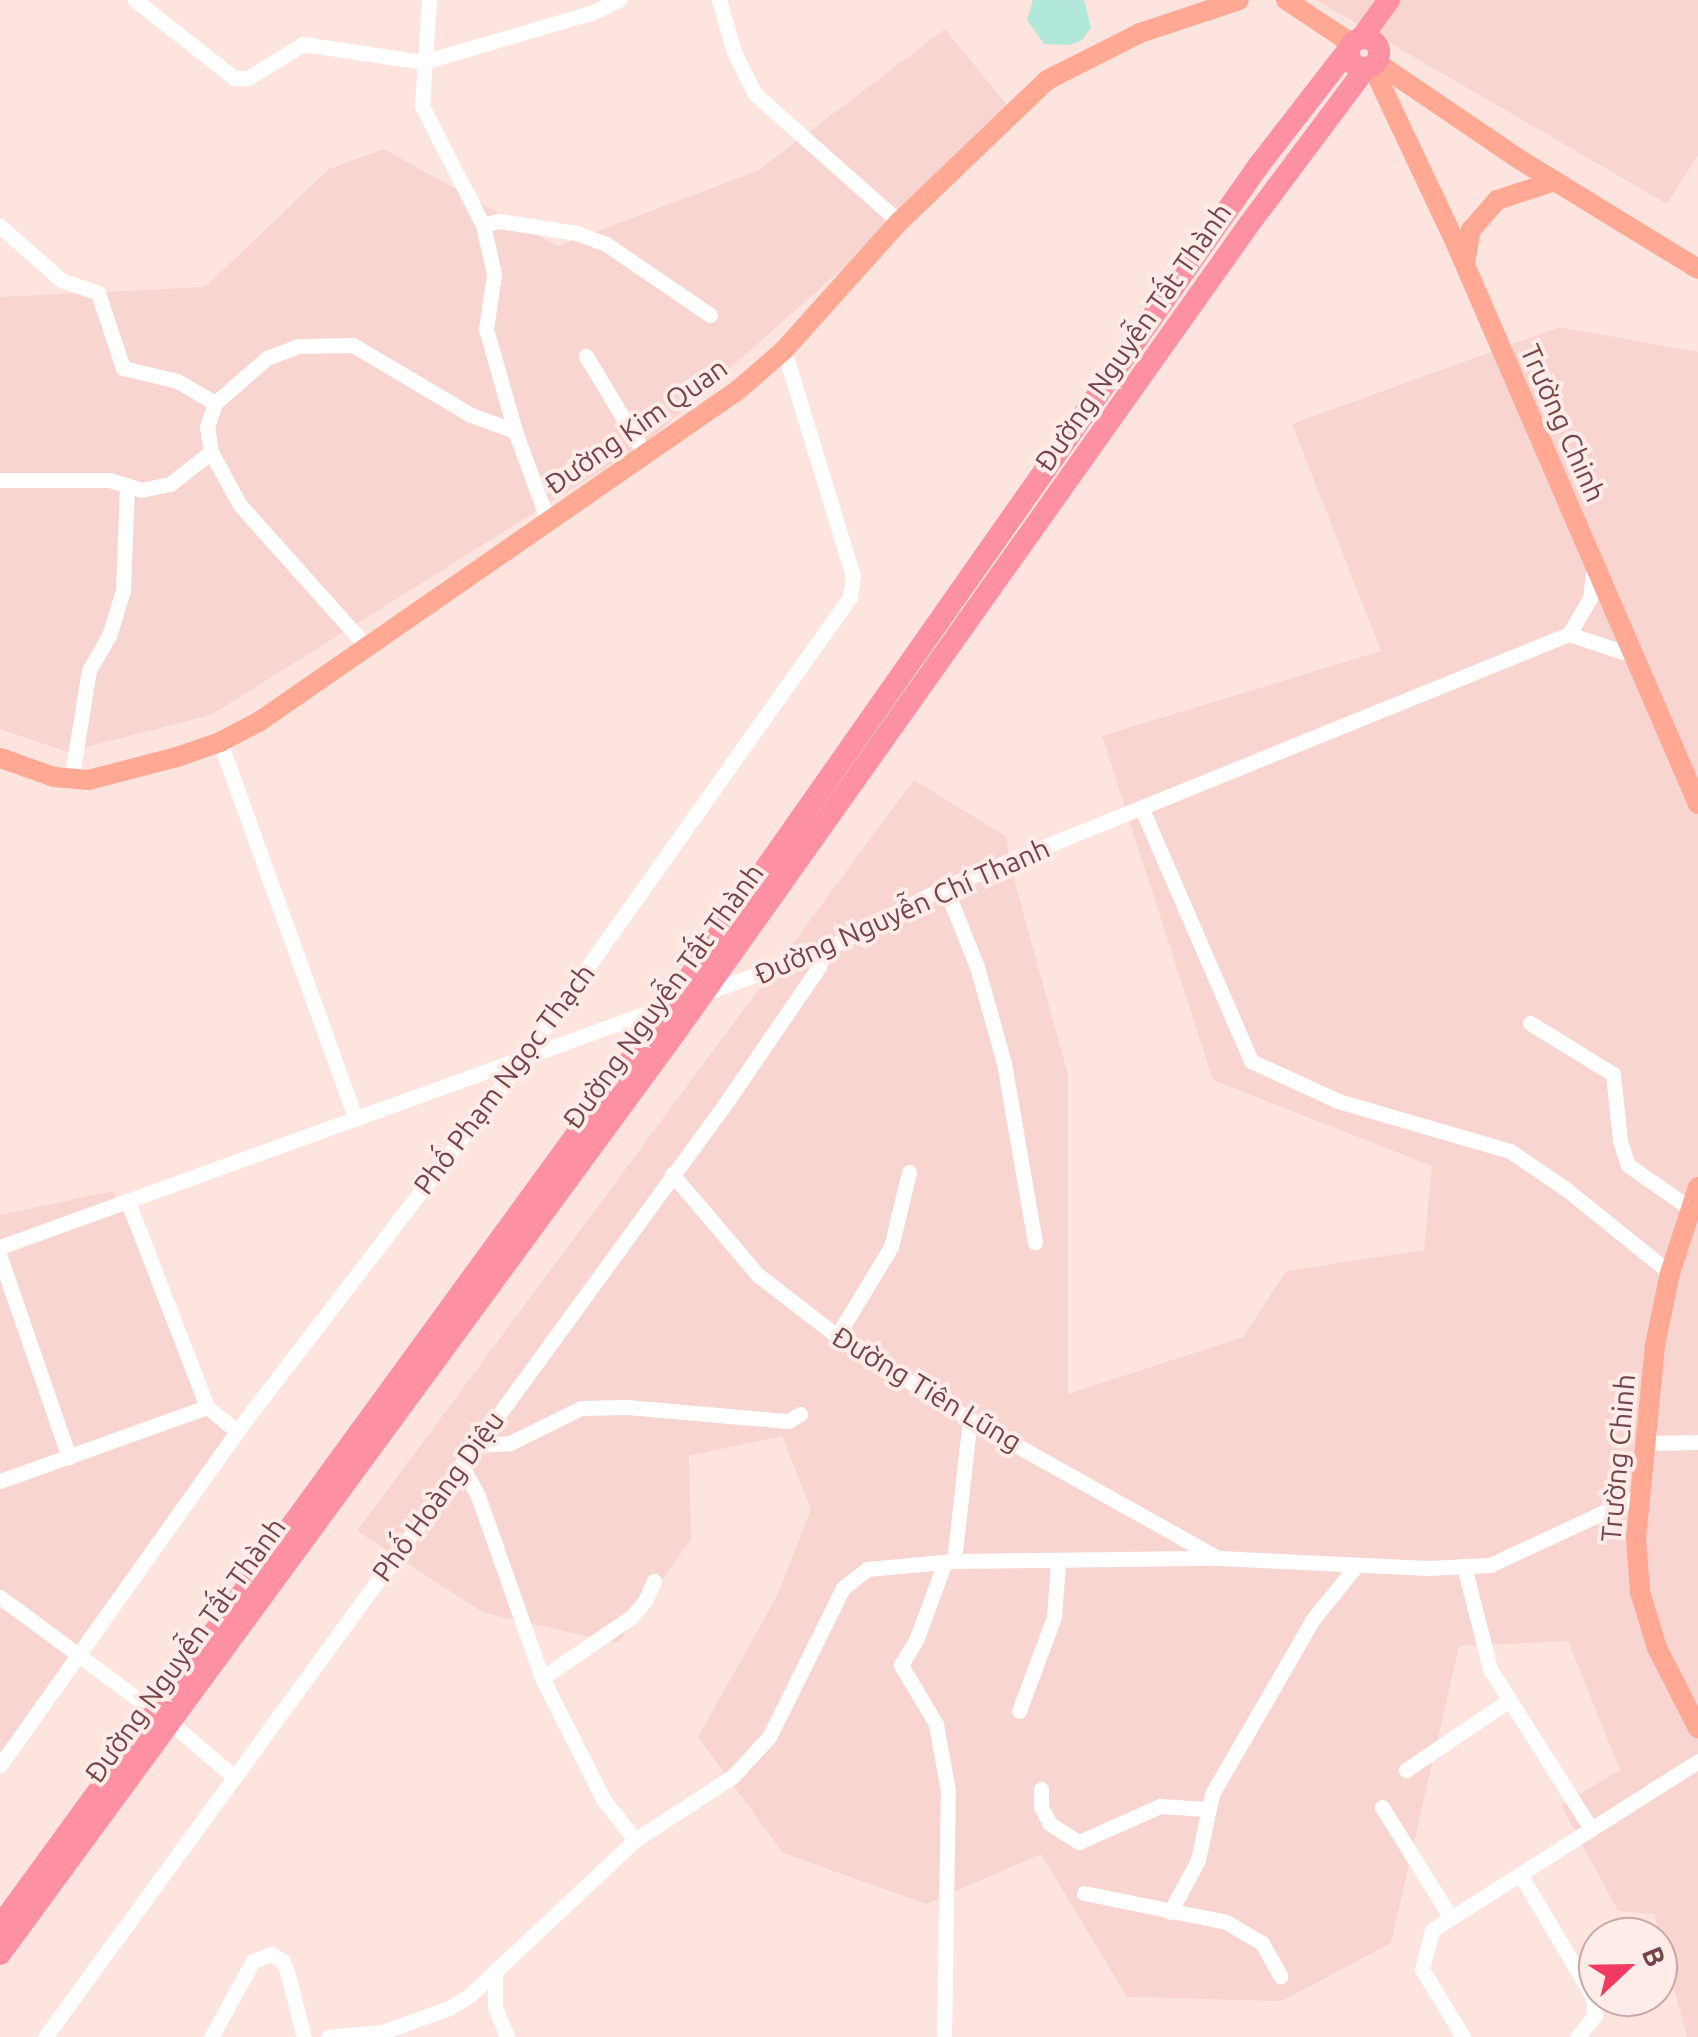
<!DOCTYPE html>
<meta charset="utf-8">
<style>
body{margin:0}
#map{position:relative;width:1698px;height:2037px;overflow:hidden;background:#fee4df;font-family:Ubuntu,sans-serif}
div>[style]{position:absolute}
.residential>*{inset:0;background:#f8d5d0}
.water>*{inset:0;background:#b2e8d9}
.minor>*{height:15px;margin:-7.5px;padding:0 7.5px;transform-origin:7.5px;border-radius:7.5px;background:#fff}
.major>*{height:20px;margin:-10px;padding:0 10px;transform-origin:10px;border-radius:10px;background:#ffa995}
.highway>*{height:22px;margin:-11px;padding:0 11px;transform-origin:11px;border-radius:11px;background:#fd91a3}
.highway>.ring{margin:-11px;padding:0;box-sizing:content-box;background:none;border:22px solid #fd91a3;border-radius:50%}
span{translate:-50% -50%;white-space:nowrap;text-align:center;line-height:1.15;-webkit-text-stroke:8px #ffebe7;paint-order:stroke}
.street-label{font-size:28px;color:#764549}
.north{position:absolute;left:1578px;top:1917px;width:100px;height:100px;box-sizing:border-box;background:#ffebe7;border:2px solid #c8a9a8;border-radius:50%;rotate:68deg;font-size:28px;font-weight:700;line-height:40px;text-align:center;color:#764549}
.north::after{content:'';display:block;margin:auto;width:35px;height:45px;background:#f13a61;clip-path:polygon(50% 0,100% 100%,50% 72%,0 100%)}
</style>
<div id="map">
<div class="residential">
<div style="clip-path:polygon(1316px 0,1698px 0,1698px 155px,1667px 204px)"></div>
<div style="clip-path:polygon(945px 29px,1015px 115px,647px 442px,211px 715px,67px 752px,0 729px,0 297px,205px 287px,329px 169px,384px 149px,558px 246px,757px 171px)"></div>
<div style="clip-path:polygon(1560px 327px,1698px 352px,1698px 2037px,1687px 2037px,1654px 1914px,1618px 1911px,1561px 1805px,1620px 1770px,1568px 1641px,1459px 1646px,1391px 1943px,1282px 2001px,1127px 1997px,1041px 1854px,926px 1904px,783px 1853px,698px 1737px,777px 1596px,811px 1509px,782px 1436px,689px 1456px,691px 1539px,618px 1643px,484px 1613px,357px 1531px,914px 780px,1007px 837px,1009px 861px,1068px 1075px,1068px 1394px,1243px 1337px,1286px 1271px,1424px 1250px,1432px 1166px,1213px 1080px,1102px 736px,1381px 651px,1292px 424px)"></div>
<div style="clip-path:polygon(113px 1191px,233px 1445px,0 1755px,0 1215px)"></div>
</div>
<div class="water">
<div style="clip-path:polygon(1033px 0,1084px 0,1091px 28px,1082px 40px,1070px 45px,1044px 44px,1027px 20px)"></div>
</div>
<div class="minor">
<div style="left:135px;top:0;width:126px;rotate:38.2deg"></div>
<div style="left:234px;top:78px;width:14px"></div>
<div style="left:248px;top:78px;width:65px;rotate:-31.7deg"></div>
<div style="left:303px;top:44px;width:121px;rotate:8.5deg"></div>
<div style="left:423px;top:62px;width:175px;rotate:-16.3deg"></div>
<div style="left:591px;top:13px;width:31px;rotate:-25deg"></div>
<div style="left:429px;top:0;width:106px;rotate:93.8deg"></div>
<div style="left:422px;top:106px;width:134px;rotate:62.9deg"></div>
<div style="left:483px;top:225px;width:50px;rotate:77.3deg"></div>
<div style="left:494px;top:274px;width:56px;rotate:98.3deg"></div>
<div style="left:486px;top:329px;width:106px;rotate:74.1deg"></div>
<div style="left:515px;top:431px;width:96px;rotate:69.9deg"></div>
<div style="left:719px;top:0;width:54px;rotate:73.9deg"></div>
<div style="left:734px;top:52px;width:47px;rotate:63.4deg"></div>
<div style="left:755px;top:94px;width:193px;rotate:41.6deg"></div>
<div style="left:483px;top:225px;width:16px;rotate:-15deg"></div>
<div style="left:498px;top:221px;width:79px;rotate:8.7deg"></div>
<div style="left:576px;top:233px;width:32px;rotate:20deg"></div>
<div style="left:606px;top:244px;width:126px;rotate:34.3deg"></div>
<div style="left:0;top:226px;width:81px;rotate:41.5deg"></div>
<div style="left:61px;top:280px;width:39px;rotate:19deg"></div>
<div style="left:98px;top:293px;width:79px;rotate:71.6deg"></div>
<div style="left:123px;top:368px;width:56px;rotate:13.5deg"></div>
<div style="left:177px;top:381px;width:44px;rotate:30.1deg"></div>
<div style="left:586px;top:356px;width:114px;rotate:59deg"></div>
<div style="left:0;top:480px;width:109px"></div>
<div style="left:109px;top:480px;width:34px;rotate:17deg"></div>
<div style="left:141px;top:490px;width:30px;rotate:-12deg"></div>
<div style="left:170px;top:484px;width:52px;rotate:-38deg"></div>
<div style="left:1569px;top:634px;width:42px;rotate:-59.7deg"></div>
<div style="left:1590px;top:598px;width:33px;rotate:-83deg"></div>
<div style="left:366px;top:646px;width:189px;rotate:-131.8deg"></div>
<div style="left:240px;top:505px;width:60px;rotate:-118.7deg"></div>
<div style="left:211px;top:452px;width:25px;rotate:-99deg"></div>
<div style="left:207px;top:427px;width:25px;rotate:-72deg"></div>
<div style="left:215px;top:403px;width:69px;rotate:-40.9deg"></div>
<div style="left:267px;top:358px;width:34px;rotate:-21deg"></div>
<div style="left:299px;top:346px;width:54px;rotate:-1.1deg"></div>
<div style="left:353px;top:345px;width:137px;rotate:30.7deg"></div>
<div style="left:471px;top:415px;width:47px;rotate:20deg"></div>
<div style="left:220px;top:742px;width:401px;rotate:70.2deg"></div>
<div style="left:71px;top:781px;width:112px;rotate:-80.8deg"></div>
<div style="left:89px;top:670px;width:39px;rotate:-60deg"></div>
<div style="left:109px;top:636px;width:48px;rotate:-73.1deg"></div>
<div style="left:123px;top:590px;width:105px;rotate:-87.8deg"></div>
<div style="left:1142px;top:809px;width:275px;rotate:66.6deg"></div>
<div style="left:1251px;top:1061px;width:96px;rotate:24.7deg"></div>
<div style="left:1338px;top:1101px;width:179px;rotate:16.2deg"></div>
<div style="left:1510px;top:1151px;width:68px;rotate:34.2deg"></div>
<div style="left:1566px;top:1189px;width:134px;rotate:38.9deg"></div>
<div style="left:945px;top:887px;width:86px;rotate:68.2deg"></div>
<div style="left:977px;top:967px;width:100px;rotate:74.3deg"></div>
<div style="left:1004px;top:1063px;width:182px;rotate:80.2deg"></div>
<div style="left:705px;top:993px;width:127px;rotate:-19.9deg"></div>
<div style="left:824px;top:950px;width:136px;rotate:-27.5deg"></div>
<div style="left:945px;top:887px;width:673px;rotate:-22.07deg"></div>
<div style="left:1569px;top:634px;width:66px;rotate:18.4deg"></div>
<div style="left:1530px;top:1023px;width:97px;rotate:31.6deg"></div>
<div style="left:1613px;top:1074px;width:67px;rotate:84deg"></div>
<div style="left:1620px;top:1141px;width:25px;rotate:72deg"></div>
<div style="left:1628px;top:1165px;width:77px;rotate:34.9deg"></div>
<div style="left:672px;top:1174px;width:133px;rotate:49.6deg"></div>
<div style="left:758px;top:1275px;width:100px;rotate:37.7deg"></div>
<div style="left:837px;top:1336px;width:158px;rotate:32.1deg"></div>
<div style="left:971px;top:1420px;width:281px;rotate:29.2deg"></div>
<div style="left:128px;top:1202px;width:220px;rotate:68.9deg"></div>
<div style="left:207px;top:1407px;width:38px;rotate:39deg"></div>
<div style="left:0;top:1247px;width:711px;rotate:-19.89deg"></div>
<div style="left:0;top:1257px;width:212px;rotate:71deg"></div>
<div style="left:837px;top:1336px;width:104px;rotate:-58.8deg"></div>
<div style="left:891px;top:1247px;width:77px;rotate:-76.5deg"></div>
<div style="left:1646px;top:1443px;width:52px;rotate:-1.1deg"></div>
<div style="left:475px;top:1445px;width:35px;rotate:-3deg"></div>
<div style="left:510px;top:1443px;width:79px;rotate:-26.2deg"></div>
<div style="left:581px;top:1408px;width:46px;rotate:-1.2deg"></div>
<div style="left:627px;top:1407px;width:162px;rotate:5deg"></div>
<div style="left:788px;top:1421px;width:14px;rotate:-30deg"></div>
<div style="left:461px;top:1464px;width:36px;rotate:62deg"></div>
<div style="left:478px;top:1496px;width:193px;rotate:70.6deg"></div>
<div style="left:542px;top:1678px;width:136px;rotate:63.2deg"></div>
<div style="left:603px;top:1799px;width:52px;rotate:52deg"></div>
<div style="left:0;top:1481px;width:220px;rotate:-19.7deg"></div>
<div style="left:954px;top:1561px;width:143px;rotate:-83.6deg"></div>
<div style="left:1464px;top:1566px;width:106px;rotate:75.8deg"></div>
<div style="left:1490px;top:1669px;width:189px;rotate:57.7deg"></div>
<div style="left:0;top:1597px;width:173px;rotate:36.5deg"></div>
<div style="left:542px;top:1678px;width:108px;rotate:-34.4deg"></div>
<div style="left:631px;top:1617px;width:21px;rotate:-49deg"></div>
<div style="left:645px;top:1601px;width:22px;rotate:-66deg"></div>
<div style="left:1019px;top:1711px;width:100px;rotate:-69.6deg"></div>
<div style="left:1054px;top:1617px;width:55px;rotate:-85.8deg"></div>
<div style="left:178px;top:1729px;width:74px;rotate:40.6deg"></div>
<div style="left:0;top:1765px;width:410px;rotate:-54.6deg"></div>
<div style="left:237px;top:1431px;width:470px;rotate:-52.5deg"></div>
<div style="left:523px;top:1058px;width:565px;rotate:-54.65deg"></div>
<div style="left:850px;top:597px;width:21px;rotate:-82deg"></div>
<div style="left:853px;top:576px;width:236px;rotate:-107deg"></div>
<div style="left:1406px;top:1770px;width:123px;rotate:-34.1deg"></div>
<div style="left:1041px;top:1789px;width:18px;rotate:90deg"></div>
<div style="left:1041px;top:1807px;width:19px;rotate:62deg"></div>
<div style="left:1050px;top:1824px;width:34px;rotate:32deg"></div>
<div style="left:1079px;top:1842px;width:89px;rotate:-24deg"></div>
<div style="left:1160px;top:1806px;width:46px;rotate:3.7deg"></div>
<div style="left:1382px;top:1807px;width:131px;rotate:58.1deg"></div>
<div style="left:1520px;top:1874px;width:143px;rotate:59.3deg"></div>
<div style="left:1593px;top:1997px;width:18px;rotate:84deg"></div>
<div style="left:1595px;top:2015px;width:28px;rotate:129deg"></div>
<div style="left:1084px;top:1893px;width:145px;rotate:11.5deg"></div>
<div style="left:1226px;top:1922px;width:42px;rotate:30.3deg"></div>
<div style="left:1262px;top:1943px;width:38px;rotate:61deg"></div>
<div style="left:1170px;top:1912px;width:59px;rotate:-61.7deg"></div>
<div style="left:1198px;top:1860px;width:67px;rotate:-78deg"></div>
<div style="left:1212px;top:1794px;width:202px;rotate:-60deg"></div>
<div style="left:1313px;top:1619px;width:68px;rotate:-50.9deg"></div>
<div style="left:495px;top:1970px;width:37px;rotate:90deg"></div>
<div style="left:495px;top:2007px;width:32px;rotate:68deg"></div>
<div style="left:45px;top:2037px;width:1151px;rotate:-53.91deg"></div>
<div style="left:723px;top:1107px;width:170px;rotate:-55.6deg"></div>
<div style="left:819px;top:967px;width:18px;rotate:-74deg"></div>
<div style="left:211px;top:2037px;width:87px;rotate:-61.1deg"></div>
<div style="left:253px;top:1961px;width:19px;rotate:-21deg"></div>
<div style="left:271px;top:1954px;width:13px;rotate:29deg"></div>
<div style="left:282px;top:1960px;width:12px;rotate:66deg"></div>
<div style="left:287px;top:1971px;width:68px;rotate:75.6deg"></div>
<div style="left:328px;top:2037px;width:54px;rotate:-5.3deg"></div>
<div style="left:382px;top:2032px;width:71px;rotate:-19.7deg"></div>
<div style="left:449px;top:2008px;width:25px;rotate:-32deg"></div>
<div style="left:470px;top:1995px;width:226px;rotate:-43.2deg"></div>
<div style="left:635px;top:1840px;width:117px;rotate:-33.1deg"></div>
<div style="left:733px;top:1776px;width:53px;rotate:-47.3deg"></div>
<div style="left:769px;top:1737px;width:166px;rotate:-63.6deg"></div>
<div style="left:843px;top:1588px;width:31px;rotate:-38deg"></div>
<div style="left:867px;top:1569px;width:87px;rotate:-5.3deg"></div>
<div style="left:954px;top:1561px;width:264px;rotate:-0.7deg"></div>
<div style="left:1218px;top:1558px;width:210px;rotate:2.7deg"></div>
<div style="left:1428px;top:1568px;width:62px;rotate:-2.8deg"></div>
<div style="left:1490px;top:1565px;width:166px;rotate:-24.9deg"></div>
<div style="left:944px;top:2037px;width:246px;rotate:-89.1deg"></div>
<div style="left:948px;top:1791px;width:68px;rotate:-100.2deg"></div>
<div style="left:936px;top:1724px;width:69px;rotate:-120.7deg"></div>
<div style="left:901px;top:1665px;width:31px;rotate:-59deg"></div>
<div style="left:917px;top:1638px;width:81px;rotate:-69.8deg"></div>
<div style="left:1463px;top:2037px;width:79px;rotate:-121.1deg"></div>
<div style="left:1422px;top:1969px;width:40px;rotate:-75.6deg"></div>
<div style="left:1432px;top:1930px;width:315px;rotate:-32.4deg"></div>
</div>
<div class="major">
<div style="left:1286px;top:0;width:78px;rotate:33.5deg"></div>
<div style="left:1376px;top:62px;width:171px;rotate:34.2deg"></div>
<div style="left:1517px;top:158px;width:212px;rotate:31.5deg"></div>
<div style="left:1372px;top:66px;width:197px;rotate:64.7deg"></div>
<div style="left:1456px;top:244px;width:610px;rotate:66.63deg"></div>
<div style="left:1465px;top:263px;width:34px;rotate:-80deg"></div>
<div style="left:1471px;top:230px;width:40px;rotate:-49deg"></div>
<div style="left:1497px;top:200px;width:61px;rotate:-18.1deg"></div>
<div style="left:0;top:758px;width:57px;rotate:19.4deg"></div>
<div style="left:54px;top:777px;width:34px;rotate:5deg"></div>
<div style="left:88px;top:780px;width:92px;rotate:-14.5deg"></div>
<div style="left:177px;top:757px;width:46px;rotate:-19.2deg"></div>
<div style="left:220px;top:742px;width:45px;rotate:-27.7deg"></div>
<div style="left:260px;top:721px;width:581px;rotate:-34.7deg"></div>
<div style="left:738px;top:390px;width:61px;rotate:-41deg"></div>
<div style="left:784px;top:350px;width:172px;rotate:-48.1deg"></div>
<div style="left:899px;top:222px;width:205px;rotate:-43.8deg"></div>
<div style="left:1047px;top:80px;width:104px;rotate:-26.8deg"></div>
<div style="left:1140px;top:33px;width:104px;rotate:-18.4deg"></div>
<div style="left:1698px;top:1187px;width:90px;rotate:108deg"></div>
<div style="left:1670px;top:1273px;width:74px;rotate:101.8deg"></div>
<div style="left:1655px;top:1345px;width:194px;rotate:95.6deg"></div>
<div style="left:1636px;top:1538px;width:54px;rotate:85.8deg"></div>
<div style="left:1640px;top:1592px;width:59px;rotate:73.1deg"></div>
<div style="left:1657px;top:1648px;width:90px;rotate:62.9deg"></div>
</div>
<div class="highway">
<div style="left:1362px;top:37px;width:46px;rotate:-53.9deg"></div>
<div class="ring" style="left:1349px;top:38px;width:8px;height:8px"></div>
<div style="left:0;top:1926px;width:1092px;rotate:-53.94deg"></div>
<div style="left:643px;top:1043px;width:1073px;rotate:-54.95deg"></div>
<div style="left:1259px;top:165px;width:147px;rotate:-52.2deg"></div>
<div style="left:0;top:1954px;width:1147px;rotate:-53.76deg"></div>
<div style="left:678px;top:1029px;width:988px;rotate:-54.64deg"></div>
<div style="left:1250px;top:223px;width:194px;rotate:-53.2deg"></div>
</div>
<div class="street-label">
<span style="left:1133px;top:337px;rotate:-55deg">Đường Nguyễn Tất Thành</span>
<span style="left:1563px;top:423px;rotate:66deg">Trường Chinh</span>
<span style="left:636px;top:426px;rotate:-35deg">Đường Kim Quan</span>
<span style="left:902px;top:911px;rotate:-24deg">Đường Nguyễn Chí Thanh</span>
<span style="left:663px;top:996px;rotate:-54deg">Đường Nguyễn Tất Thành</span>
<span style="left:504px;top:1079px;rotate:-53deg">Phố Phạm Ngọc Thạch</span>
<span style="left:927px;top:1389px;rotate:31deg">Đường Tiên Lũng</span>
<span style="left:1618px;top:1458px;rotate:-85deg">Trường Chinh</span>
<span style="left:438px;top:1496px;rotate:-54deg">Phố Hoàng Diệu</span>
<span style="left:185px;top:1650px;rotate:-54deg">Đường Nguyễn Tất Thành</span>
</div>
<div class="north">B</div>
</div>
